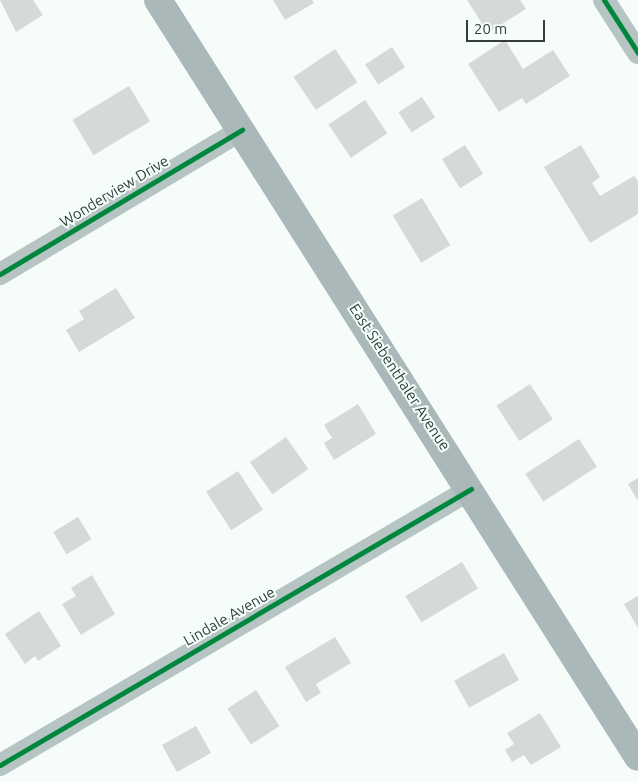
<!DOCTYPE html>
<style>
body{margin:0}
#map{position:relative;width:638px;height:782px;overflow:hidden;background:#f6fcf9;font-family:Ubuntu,sans-serif}
div>[style]{position:absolute}
.building>*{inset:0;background:#d6dad6;transform-origin:0 0}
.minor>*{height:22px;margin:-11px;padding:0 11px;transform-origin:11px;border-radius:11px;background:#b7c4c4}
.secondary>*{height:28px;margin:-14px;padding:0 14px;transform-origin:14px;border-radius:14px;background:#aab8b9}
.cycleway>*{height:5px;margin:-2.5px;padding:0 2.5px;transform-origin:2.5px;border-radius:2.5px;background:#00873e}
span{translate:-50% -50%;white-space:nowrap;text-align:center;line-height:1.15;-webkit-text-stroke:4px #f3fffa;paint-order:stroke}
.street-label{font-size:15px;color:#353d3a}
.scale{position:absolute;left:466px;top:20px;width:79px;height:22px;box-sizing:border-box;border:2px solid #353d3a;border-top:0;padding-left:6px;font-size:15px;line-height:18px;white-space:nowrap;color:#353d3a;-webkit-text-stroke:4px #f3fffa;paint-order:stroke}
</style>
<div id="map">
<div class="building">
<div style="clip-path:polygon(0 0,33px 0,43px 15px,16px 32px)"></div>
<div style="clip-path:polygon(273px 0,312px 0,314px 3px,285px 20px)"></div>
<div style="clip-path:polygon(467px 0,520px 0,526px 9px,488px 33px)"></div>
<div style="clip-path:polygon(505px 40px,523px 69px,553px 50px,570px 76px,526px 104px,522px 98px,499px 112px,468px 64px)"></div>
<div style="left:392px;top:47px;width:24px;height:32px;rotate:57deg"></div>
<div style="left:335px;top:49px;width:40px;height:50px;rotate:56deg"></div>
<div style="left:129px;top:86px;width:41px;height:66px;rotate:59deg"></div>
<div style="left:422px;top:97px;width:24px;height:28px;rotate:57deg"></div>
<div style="left:365px;top:100px;width:40px;height:44px;rotate:56deg"></div>
<div style="left:465px;top:145px;width:34px;height:27px;rotate:58deg"></div>
<div style="clip-path:polygon(581px 145px,600px 177px,592px 183px,600px 196px,634px 176px,638px 181px,638px 214px,590px 243px,544px 167px)"></div>
<div style="left:422px;top:198px;width:55px;height:34px;rotate:59deg"></div>
<div style="clip-path:polygon(116px 288px,135px 318px,79px 352px,66px 330px,84px 319px,79px 311px)"></div>
<div style="left:530px;top:384px;width:42px;height:40px;rotate:57deg"></div>
<div style="clip-path:polygon(358px 404px,376px 434px,334px 460px,324px 443px,332px 438px,324px 425px)"></div>
<div style="left:286px;top:437px;width:39px;height:44px;rotate:55deg"></div>
<div style="left:579px;top:439px;width:33px;height:64px;rotate:57deg"></div>
<div style="left:238px;top:471px;width:46px;height:38px;rotate:57deg"></div>
<div style="clip-path:polygon(638px 478px,638px 501px,628px 484px)"></div>
<div style="left:78px;top:517px;width:26px;height:29px;rotate:59deg"></div>
<div style="left:462px;top:562px;width:31px;height:66px;rotate:59deg"></div>
<div style="clip-path:polygon(92px 575px,115px 614px,81px 635px,62px 604px,76px 596px,71px 588px)"></div>
<div style="clip-path:polygon(638px 596px,638px 628px,624px 604px)"></div>
<div style="clip-path:polygon(39px 611px,61px 646px,38px 661px,35px 656px,25px 664px,5px 634px)"></div>
<div style="clip-path:polygon(335px 637px,351px 663px,316px 684px,321px 693px,306px 702px,285px 667px)"></div>
<div style="left:504px;top:653px;width:31px;height:57px;rotate:61deg"></div>
<div style="left:256px;top:690px;width:43px;height:34px;rotate:57deg"></div>
<div style="clip-path:polygon(540px 713px,561px 747px,531px 765px,524px 755px,512px 762px,505px 750px,514px 744px,507px 733px)"></div>
<div style="left:196px;top:726px;width:31px;height:39px;rotate:61deg"></div>
</div>
<div class="minor">
<div style="left:604px;top:0;width:63px;rotate:57.3deg"></div>
<div style="left:0;top:274px;width:282px;rotate:-30.8deg"></div>
<div style="left:0;top:765px;width:546px;rotate:-30.37deg"></div>
</div>
<div class="secondary">
<div style="left:158px;top:0;width:896px;rotate:57.62deg"></div>
</div>
<div class="cycleway">
<div style="left:604px;top:0;width:63px;rotate:57.3deg"></div>
<div style="left:0;top:274px;width:282px;rotate:-30.8deg"></div>
<div style="left:0;top:765px;width:546px;rotate:-30.37deg"></div>
</div>
<div class="street-label">
<span style="left:114px;top:191px;rotate:-31deg">Wonderview Drive</span>
<span style="left:400px;top:377px;rotate:57deg">East Siebenthaler Avenue</span>
<span style="left:229px;top:616px;rotate:-30deg">Lindale Avenue</span>
</div>
<div class="scale">20 m</div>
</div>
